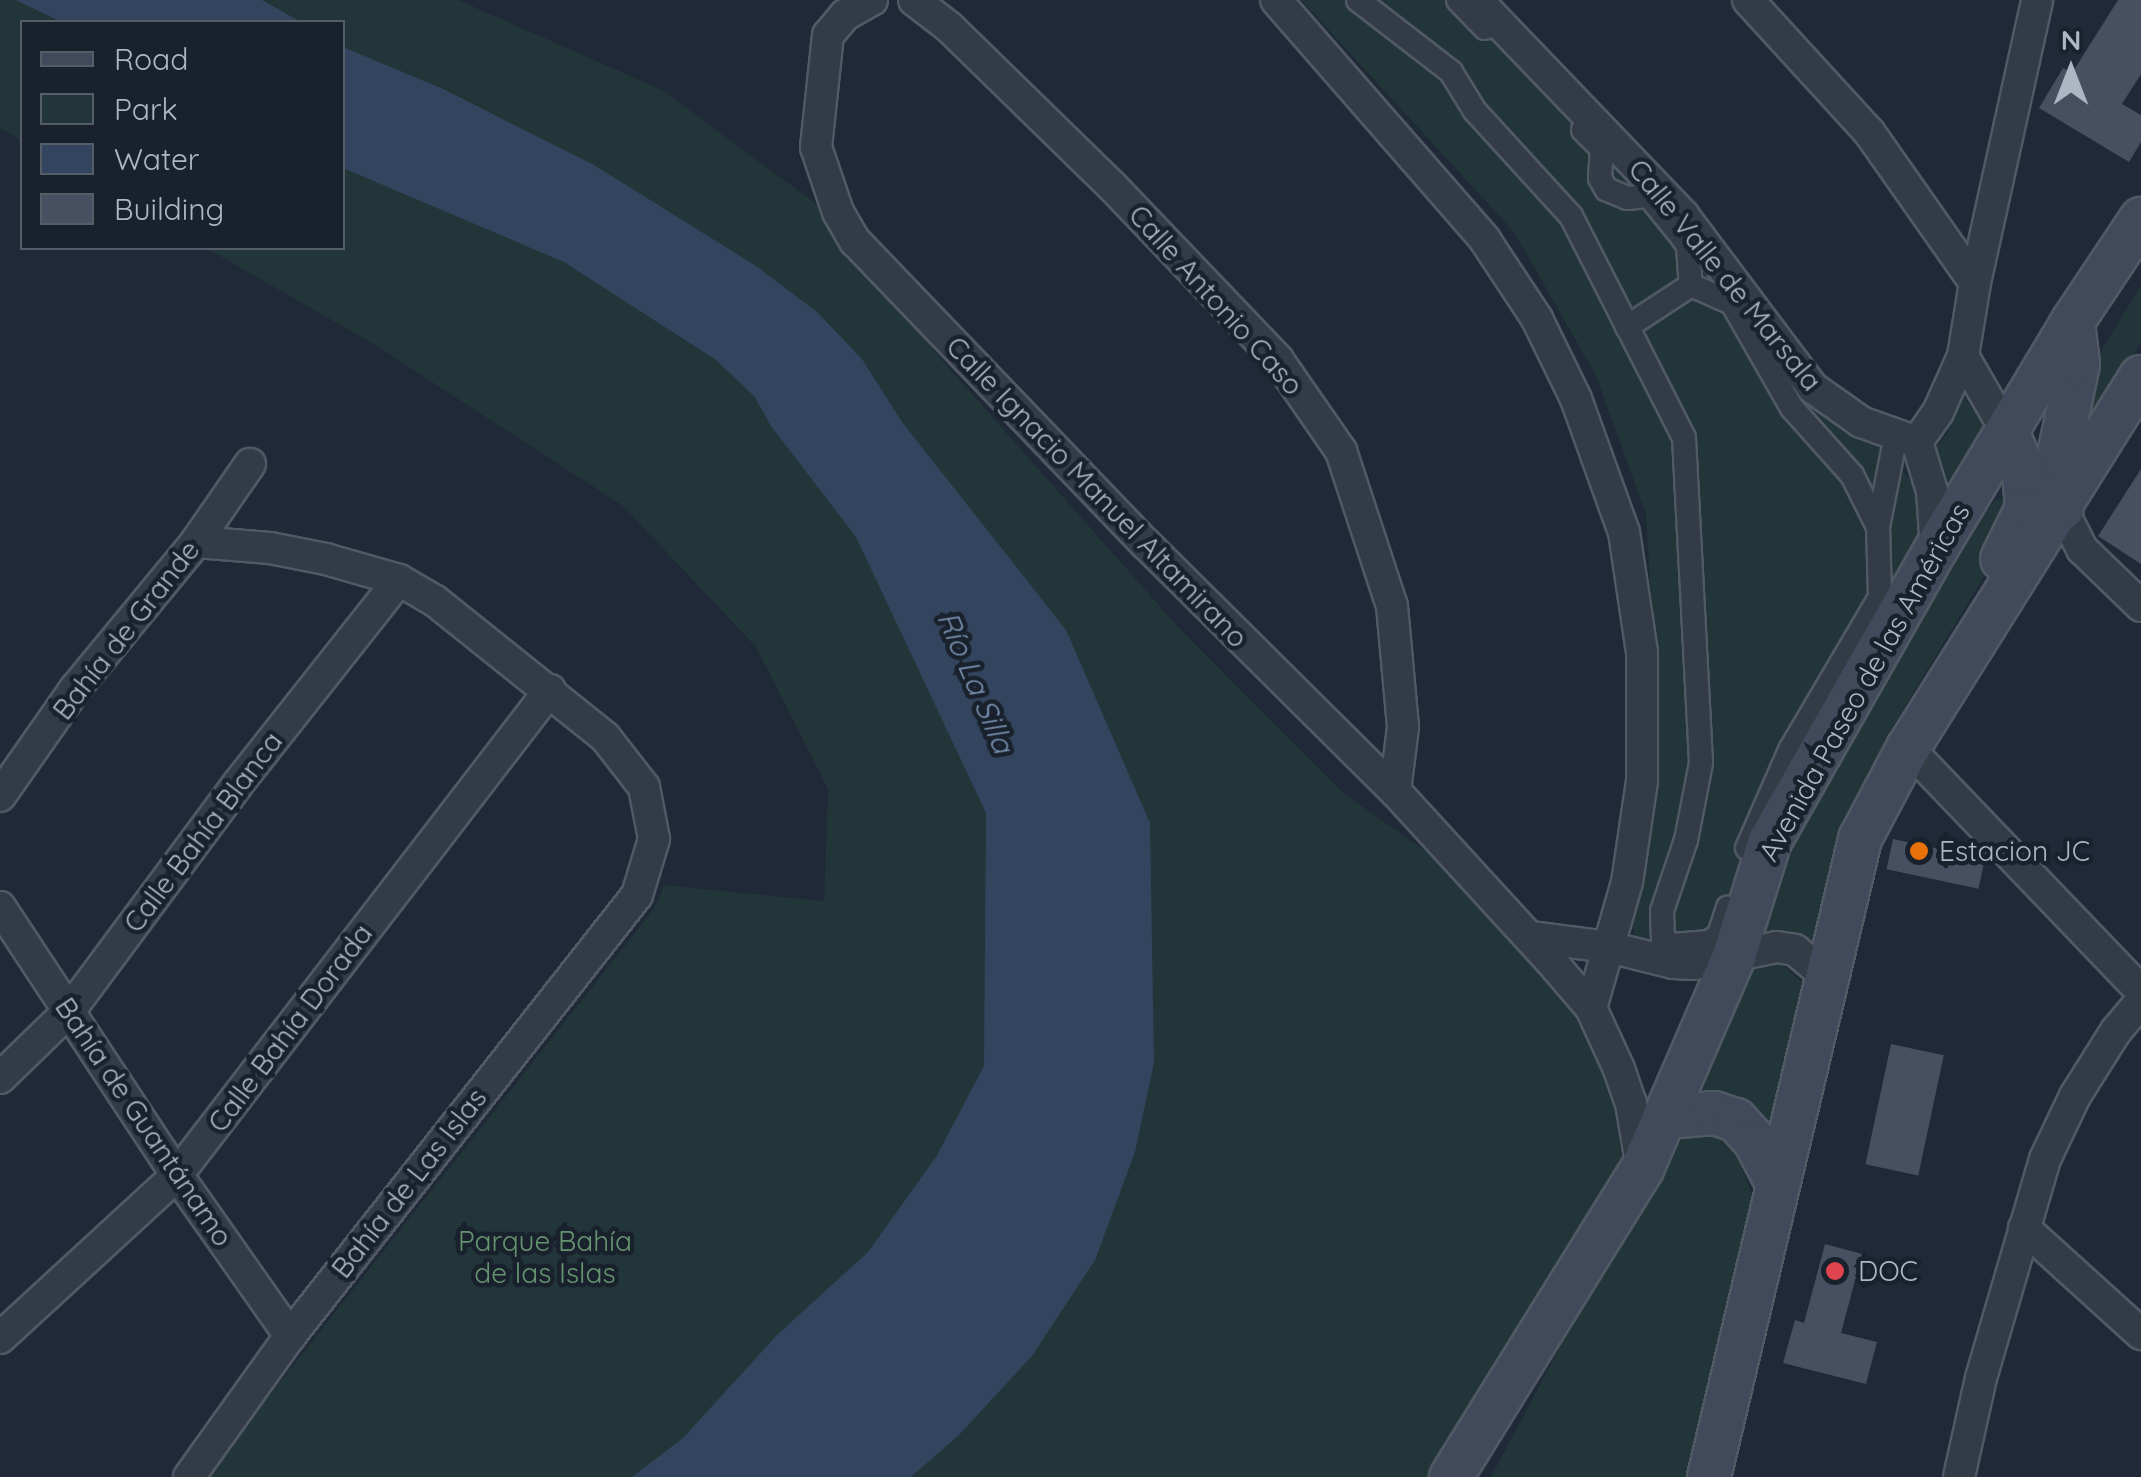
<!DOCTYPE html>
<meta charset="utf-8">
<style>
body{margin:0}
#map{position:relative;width:2141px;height:1477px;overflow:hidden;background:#202937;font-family:Quicksand,sans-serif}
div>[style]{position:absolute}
.green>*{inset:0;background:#223538}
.water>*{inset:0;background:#33455e}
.building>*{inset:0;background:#465061;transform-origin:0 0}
.roads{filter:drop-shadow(2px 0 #515965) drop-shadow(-2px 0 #515965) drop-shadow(0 2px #515965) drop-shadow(0 -2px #515965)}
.pedestrian>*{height:22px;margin:-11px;padding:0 11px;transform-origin:11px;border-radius:11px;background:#333b47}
.minor>*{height:30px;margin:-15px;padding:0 15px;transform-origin:15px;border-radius:15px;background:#333b47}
.secondary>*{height:42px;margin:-21px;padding:0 21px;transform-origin:21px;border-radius:21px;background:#414a5a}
.dots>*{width:28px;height:28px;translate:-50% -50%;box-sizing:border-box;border:5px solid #19212c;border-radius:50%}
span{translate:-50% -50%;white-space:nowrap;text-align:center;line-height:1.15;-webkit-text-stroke:9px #19212c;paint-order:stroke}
.street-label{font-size:28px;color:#aeb6c4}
.poi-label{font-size:28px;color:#aeb6c4}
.left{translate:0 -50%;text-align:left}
.park-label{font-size:28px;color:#669471}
.water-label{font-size:30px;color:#758dac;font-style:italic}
.legend{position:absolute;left:20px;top:20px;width:325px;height:230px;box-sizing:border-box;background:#19212c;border:2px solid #555d69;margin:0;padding:12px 18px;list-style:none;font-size:30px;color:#aeb6c4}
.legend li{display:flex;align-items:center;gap:20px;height:50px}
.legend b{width:50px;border:2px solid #555d69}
.north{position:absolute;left:2021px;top:20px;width:100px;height:100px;-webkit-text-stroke:8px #19212c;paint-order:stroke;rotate:0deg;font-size:28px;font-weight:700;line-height:40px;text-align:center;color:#aeb6c4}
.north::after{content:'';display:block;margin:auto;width:35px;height:45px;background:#aeb6c4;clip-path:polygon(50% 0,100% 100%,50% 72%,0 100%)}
</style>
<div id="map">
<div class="green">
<div style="clip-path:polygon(0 0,458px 0,662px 90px,814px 202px,941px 359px,1179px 628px,1343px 793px,1434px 857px,1572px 999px,1610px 1070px,1622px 1164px,1430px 1477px,205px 1477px,654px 909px,664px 885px,824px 901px,828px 789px,756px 647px,623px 506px,375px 345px,206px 248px,342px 248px,342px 22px,22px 22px,22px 141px,0 128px)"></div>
<div style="clip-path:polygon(1301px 0,1456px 0,1644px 201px,1783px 379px,1893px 457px,1923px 498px,1923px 527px,1910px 560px,1716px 937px,1645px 948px,1634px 935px,1631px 915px,1655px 679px,1646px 514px,1596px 376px,1514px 232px)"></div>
<div style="clip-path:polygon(2141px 285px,2141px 342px,2095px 416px,2085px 418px,2077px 390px)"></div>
<div style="clip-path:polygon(1960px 392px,1991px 432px,1941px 513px,1946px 484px,1935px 449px,1948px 432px)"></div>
<div style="clip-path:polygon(2004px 498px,2020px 517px,1889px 733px,1851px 823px,1813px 945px,1762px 933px,1789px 852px,1828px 779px,1987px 510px,1996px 499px)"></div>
<div style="clip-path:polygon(1762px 963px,1782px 965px,1805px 984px,1771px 1134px,1735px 1101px,1695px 1086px,1743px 967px)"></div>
<div style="clip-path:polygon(1706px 1125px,1731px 1138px,1758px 1211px,1691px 1477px,1491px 1477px,1674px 1132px)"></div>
</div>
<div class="water">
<div style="clip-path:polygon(16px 0,262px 0,301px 22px,61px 22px)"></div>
<div style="clip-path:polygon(343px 47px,443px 89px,594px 165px,756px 266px,817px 312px,862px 359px,902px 422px,1066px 630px,1150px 823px,1154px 1063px,1135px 1152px,1095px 1260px,1032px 1356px,958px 1436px,911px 1477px,632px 1477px,683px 1438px,777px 1335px,868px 1252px,936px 1157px,984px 1066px,986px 813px,856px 537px,771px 426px,754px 396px,716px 360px,564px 262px,343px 168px)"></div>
</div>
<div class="building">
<div style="clip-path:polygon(2118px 0,2141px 0,2141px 74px,2122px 104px,2141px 115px,2141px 142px,2129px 162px,2039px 108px,2063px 68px,2072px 73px)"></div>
<div style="clip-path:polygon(2141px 469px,2141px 564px,2098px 536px)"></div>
<div style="left:1893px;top:839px;width:94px;height:31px;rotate:12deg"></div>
<div style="left:1891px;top:1044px;width:54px;height:123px;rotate:12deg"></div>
<div style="clip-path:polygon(1825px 1244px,1862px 1254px,1841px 1333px,1877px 1342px,1866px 1384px,1783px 1363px,1795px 1320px,1804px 1323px)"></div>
</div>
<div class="roads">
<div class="pedestrian">
<div style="left:1358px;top:0;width:118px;rotate:37.7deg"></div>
<div style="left:1451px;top:72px;width:46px;rotate:58.4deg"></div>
<div style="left:1475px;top:111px;width:142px;rotate:47.6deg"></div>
<div style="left:1571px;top:216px;width:249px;rotate:63deg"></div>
<div style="left:1684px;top:438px;width:325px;rotate:87deg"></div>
<div style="left:1701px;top:763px;width:78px;rotate:101deg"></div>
<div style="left:1686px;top:840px;width:75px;rotate:108.7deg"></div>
<div style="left:1662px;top:911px;width:28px;rotate:88deg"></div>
<div style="left:1663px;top:939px;width:12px;rotate:31deg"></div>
<div style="left:1673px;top:945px;width:36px;rotate:-5deg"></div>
<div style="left:1709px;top:942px;width:12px;rotate:-35deg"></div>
<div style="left:1719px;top:935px;width:29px;rotate:-72deg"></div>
<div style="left:1458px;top:0;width:39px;rotate:46deg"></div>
<div style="left:1583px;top:130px;width:27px;rotate:45deg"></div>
<div style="left:1602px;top:149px;width:29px;rotate:94deg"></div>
<div style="left:1600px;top:178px;width:13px;rotate:61deg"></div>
<div style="left:1606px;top:189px;width:23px;rotate:23deg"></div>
<div style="left:1627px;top:198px;width:22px;rotate:-5deg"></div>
<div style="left:1649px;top:196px;width:53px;rotate:51.2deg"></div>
<div style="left:1682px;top:237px;width:11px;rotate:56deg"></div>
<div style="left:1688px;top:246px;width:39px;rotate:86deg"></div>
<div style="left:1627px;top:327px;width:77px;rotate:-33.3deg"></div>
<div style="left:1691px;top:285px;width:45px;rotate:23.7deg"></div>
<div style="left:1732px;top:303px;width:121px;rotate:60.3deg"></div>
<div style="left:1792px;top:408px;width:90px;rotate:48.2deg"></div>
<div style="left:1852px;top:475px;width:58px;rotate:63.4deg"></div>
<div style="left:1747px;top:848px;width:107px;rotate:-66.3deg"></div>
<div style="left:1790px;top:750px;width:178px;rotate:-59.5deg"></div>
<div style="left:1880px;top:597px;width:70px;rotate:-91.6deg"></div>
<div style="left:1878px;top:527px;width:94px;rotate:-78.9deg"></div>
</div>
<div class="minor">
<div style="left:872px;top:0;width:31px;rotate:151deg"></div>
<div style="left:845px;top:15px;width:26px;rotate:130deg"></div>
<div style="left:828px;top:35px;width:113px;rotate:96.1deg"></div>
<div style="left:816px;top:147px;width:69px;rotate:71.3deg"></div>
<div style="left:838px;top:212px;width:34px;rotate:60deg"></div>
<div style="left:855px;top:241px;width:420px;rotate:46.2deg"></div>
<div style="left:1146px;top:544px;width:351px;rotate:44.8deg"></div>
<div style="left:1395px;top:791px;width:239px;rotate:47.5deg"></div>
<div style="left:1556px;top:967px;width:54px;rotate:49.5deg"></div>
<div style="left:1591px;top:1008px;width:67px;rotate:65.3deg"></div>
<div style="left:1619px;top:1069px;width:36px;rotate:71deg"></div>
<div style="left:1631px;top:1103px;width:67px;rotate:80.5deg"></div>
<div style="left:914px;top:0;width:44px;rotate:37.6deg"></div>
<div style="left:949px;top:27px;width:228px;rotate:44.3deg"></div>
<div style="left:1112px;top:186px;width:240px;rotate:46.3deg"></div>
<div style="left:1278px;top:360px;width:111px;rotate:55.3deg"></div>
<div style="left:1341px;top:451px;width:163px;rotate:71.8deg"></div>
<div style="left:1392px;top:606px;width:121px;rotate:84.8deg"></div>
<div style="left:1403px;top:727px;width:64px;rotate:97.1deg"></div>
<div style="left:1276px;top:0;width:318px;rotate:48.9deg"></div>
<div style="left:1485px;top:240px;width:95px;rotate:56.6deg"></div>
<div style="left:1537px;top:319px;width:89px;rotate:64deg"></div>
<div style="left:1576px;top:399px;width:141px;rotate:70.2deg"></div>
<div style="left:1624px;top:532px;width:121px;rotate:81.5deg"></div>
<div style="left:1642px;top:652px;width:129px;rotate:90deg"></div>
<div style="left:1642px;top:781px;width:102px;rotate:98.4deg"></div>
<div style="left:1627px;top:882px;width:131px;rotate:105.9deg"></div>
<div style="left:1477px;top:0;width:298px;rotate:46.2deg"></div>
<div style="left:1683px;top:215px;width:216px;rotate:53.1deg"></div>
<div style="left:1813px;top:388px;width:59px;rotate:35.3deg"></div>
<div style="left:1861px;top:422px;width:59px;rotate:19.7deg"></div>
<div style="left:1748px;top:0;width:179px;rotate:47.5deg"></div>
<div style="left:1869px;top:132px;width:184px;rotate:54.9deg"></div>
<div style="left:1963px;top:356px;width:90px;rotate:60deg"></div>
<div style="left:1917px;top:442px;width:37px;rotate:-55deg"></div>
<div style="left:1938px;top:412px;width:61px;rotate:-65.9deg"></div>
<div style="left:1963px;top:356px;width:74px;rotate:-80.7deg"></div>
<div style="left:1975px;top:283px;width:290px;rotate:-77.6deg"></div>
<div style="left:1917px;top:442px;width:51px;rotate:73deg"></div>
<div style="left:1932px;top:491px;width:58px;rotate:86.1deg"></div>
<div style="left:2062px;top:509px;width:45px;rotate:63.4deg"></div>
<div style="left:2082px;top:549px;width:82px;rotate:44deg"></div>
<div style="left:1908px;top:748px;width:337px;rotate:46.2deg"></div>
<div style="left:0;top:796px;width:131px;rotate:-55deg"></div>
<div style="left:75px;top:689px;width:190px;rotate:-50.5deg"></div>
<div style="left:196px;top:542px;width:95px;rotate:-55.3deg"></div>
<div style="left:0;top:907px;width:321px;rotate:56.6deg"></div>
<div style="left:177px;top:1175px;width:197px;rotate:54.9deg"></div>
<div style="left:1530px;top:937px;width:80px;rotate:7.2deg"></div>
<div style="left:1609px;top:947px;width:66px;rotate:14deg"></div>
<div style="left:1673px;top:963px;width:21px;rotate:3deg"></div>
<div style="left:1694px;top:964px;width:85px;rotate:-11.6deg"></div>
<div style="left:1777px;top:947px;width:18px;rotate:9deg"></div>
<div style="left:1795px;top:950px;width:39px;rotate:40deg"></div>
<div style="left:0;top:1078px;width:98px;rotate:-44.2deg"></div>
<div style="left:70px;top:1010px;width:280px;rotate:-53.4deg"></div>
<div style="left:237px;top:785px;width:261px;rotate:-51.7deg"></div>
<div style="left:2024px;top:1228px;width:158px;rotate:42.2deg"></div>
<div style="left:0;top:1338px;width:241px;rotate:-42.6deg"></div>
<div style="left:177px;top:1175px;width:612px;rotate:-52.44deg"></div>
<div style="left:189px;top:1477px;width:173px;rotate:-54.4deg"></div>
<div style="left:290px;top:1336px;width:561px;rotate:-51.8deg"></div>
<div style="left:637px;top:895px;width:59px;rotate:-73.1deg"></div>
<div style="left:654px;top:839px;width:53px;rotate:-100.9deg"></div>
<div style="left:644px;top:787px;width:63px;rotate:-128deg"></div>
<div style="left:605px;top:737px;width:218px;rotate:-141.3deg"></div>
<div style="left:435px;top:601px;width:42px;rotate:-149.7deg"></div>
<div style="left:399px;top:580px;width:76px;rotate:-164deg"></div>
<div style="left:326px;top:559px;width:57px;rotate:-168.9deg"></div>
<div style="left:270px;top:548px;width:74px;rotate:-175.4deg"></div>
<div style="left:1959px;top:1477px;width:101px;rotate:-77.5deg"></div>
<div style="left:1981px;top:1378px;width:228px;rotate:-73.7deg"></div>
<div style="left:2045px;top:1159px;width:70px;rotate:-64.5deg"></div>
<div style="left:2075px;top:1096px;width:77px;rotate:-57.8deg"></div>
<div style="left:2116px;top:1031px;width:39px;rotate:-50deg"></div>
</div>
<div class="secondary">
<div style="left:2062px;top:509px;width:54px;rotate:-93.2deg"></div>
<div style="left:2059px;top:455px;width:93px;rotate:-78.2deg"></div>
<div style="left:2078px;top:364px;width:42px;rotate:-96.8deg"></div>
<div style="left:2002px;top:559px;width:57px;rotate:-63.9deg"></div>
<div style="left:2027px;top:508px;width:37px;rotate:-95deg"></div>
<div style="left:2024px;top:471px;width:40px;rotate:-113.4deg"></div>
<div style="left:1667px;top:1117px;width:47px;rotate:-4.9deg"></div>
<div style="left:1714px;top:1113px;width:23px;rotate:18deg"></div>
<div style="left:1736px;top:1120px;width:28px;rotate:48deg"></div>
<div style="left:1755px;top:1141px;width:47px;rotate:62.4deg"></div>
<div style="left:1451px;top:1477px;width:362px;rotate:-58.2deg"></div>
<div style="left:1642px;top:1169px;width:232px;rotate:-66.6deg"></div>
<div style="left:1734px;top:956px;width:121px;rotate:-72.6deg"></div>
<div style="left:1770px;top:841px;width:336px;rotate:-60.4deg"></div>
<div style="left:1936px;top:549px;width:266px;rotate:-59deg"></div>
<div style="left:2073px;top:321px;width:123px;rotate:-56.3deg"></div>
<div style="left:1709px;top:1477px;width:656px;rotate:-76.68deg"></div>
<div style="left:1860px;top:839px;width:103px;rotate:-62.2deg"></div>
<div style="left:1908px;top:748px;width:438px;rotate:-57.9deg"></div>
</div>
</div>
<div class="dots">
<div style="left:1919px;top:851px;background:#e8710a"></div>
<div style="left:1835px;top:1271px;background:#e0444e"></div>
</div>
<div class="street-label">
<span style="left:1725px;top:275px;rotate:51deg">Calle Valle de Marsala</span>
<span style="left:1216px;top:300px;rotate:48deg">Calle Antonio Caso</span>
<span style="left:1097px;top:492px;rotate:46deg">Calle Ignacio Manuel Altamirano</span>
<span style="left:126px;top:630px;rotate:-52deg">Bahía de Grande</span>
<span style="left:1864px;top:682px;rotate:-61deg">Avenida Paseo de las Américas</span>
<span style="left:203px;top:832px;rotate:-53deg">Calle Bahía Blanca</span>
<span style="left:290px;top:1028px;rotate:-53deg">Calle Bahía Dorada</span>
<span style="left:144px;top:1122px;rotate:56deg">Bahía de Guantánamo</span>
<span style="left:409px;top:1183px;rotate:-52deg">Bahía de Las Islas</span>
</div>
<div class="poi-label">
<span class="left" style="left:1939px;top:851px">Estacion JC</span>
<span class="left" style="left:1858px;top:1271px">DOC</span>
</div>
<div class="park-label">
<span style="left:545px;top:1257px">Parque Bahía<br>de las Islas</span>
</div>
<div class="water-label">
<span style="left:976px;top:682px;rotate:67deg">Río La Silla</span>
</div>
<ul class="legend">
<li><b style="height:12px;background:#414a5a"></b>Road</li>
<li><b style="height:28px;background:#223538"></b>Park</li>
<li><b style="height:28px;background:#33455e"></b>Water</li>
<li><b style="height:28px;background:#465061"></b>Building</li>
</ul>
<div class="north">N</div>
</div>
